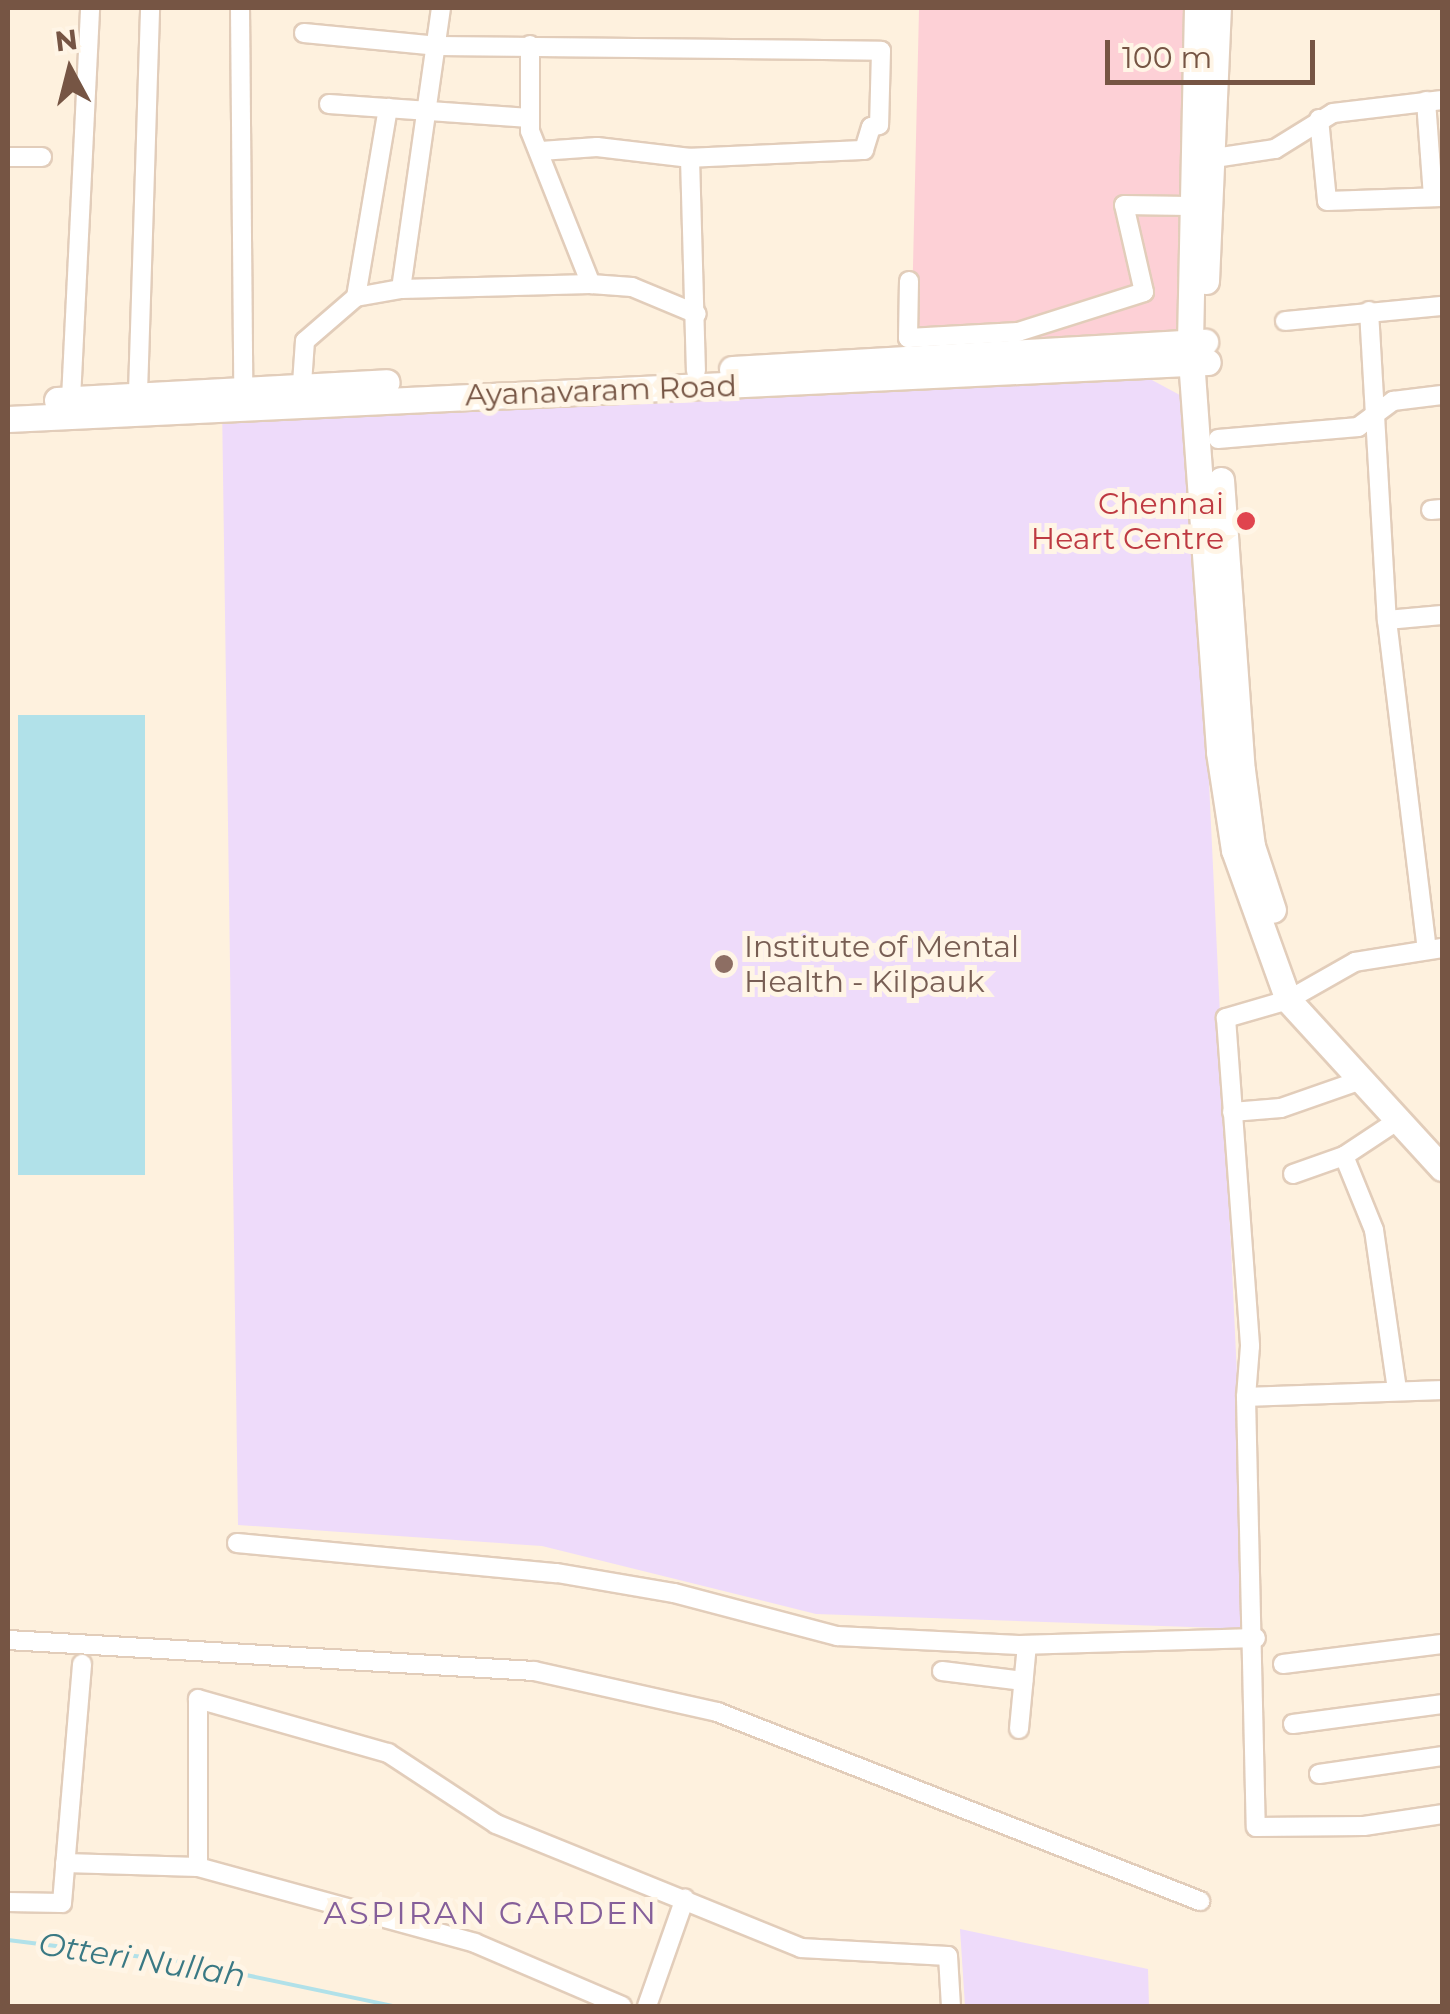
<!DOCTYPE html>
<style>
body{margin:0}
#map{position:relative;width:1450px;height:2014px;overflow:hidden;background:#fef1de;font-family:Montserrat,sans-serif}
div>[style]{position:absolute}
.education>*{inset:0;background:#eedbfa}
.medical>*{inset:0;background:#fdd0d6}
.water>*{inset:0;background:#b1e1e9;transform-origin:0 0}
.stream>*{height:4px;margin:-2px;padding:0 2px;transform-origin:2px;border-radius:2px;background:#b1e1e9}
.roads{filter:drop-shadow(2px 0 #e2cdba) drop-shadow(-2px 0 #e2cdba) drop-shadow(0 2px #e2cdba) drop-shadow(0 -2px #e2cdba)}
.street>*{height:18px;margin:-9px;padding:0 9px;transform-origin:9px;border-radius:9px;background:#fff}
.secondary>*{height:25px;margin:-12.5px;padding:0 12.5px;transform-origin:12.5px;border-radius:12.5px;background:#fff}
.dots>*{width:28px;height:28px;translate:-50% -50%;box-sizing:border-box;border:5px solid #fff5e6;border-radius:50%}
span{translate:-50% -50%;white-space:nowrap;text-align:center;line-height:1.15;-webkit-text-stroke:10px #fff5e6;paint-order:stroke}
.street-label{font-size:30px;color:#765544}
.health-label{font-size:30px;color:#be3a42}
.right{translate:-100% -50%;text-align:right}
.education-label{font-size:30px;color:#785e54}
.left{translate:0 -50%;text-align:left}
.neighbourhood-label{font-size:32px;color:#855f9a;letter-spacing:2.5px}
.water-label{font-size:32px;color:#3a7984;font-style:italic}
.frame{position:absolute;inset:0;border:10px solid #765544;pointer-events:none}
.north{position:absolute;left:20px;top:20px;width:100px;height:100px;-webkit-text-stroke:8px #fff5e6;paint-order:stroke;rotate:353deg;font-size:28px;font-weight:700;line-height:40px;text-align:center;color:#765544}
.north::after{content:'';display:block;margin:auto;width:35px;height:45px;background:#765544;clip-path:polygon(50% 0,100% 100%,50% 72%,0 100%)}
.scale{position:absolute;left:1105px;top:40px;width:210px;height:45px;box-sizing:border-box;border:5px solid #765544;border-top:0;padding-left:12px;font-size:30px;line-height:35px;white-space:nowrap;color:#765544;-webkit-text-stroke:8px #fff5e6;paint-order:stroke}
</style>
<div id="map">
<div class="education">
<div style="clip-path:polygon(1137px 372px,1191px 401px,1249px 1629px,816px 1614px,542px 1546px,238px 1525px,222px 404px)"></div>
<div style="clip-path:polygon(960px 1929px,1148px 1969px,1149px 2006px,965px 2006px)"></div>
</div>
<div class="medical">
<div style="clip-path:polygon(770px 8px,1187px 8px,1180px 341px,911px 351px,919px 10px)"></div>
</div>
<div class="water">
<div style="left:145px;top:715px;width:460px;height:127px;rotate:90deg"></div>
</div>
<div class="stream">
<div style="left:8px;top:1940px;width:182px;rotate:7.2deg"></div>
<div style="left:189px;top:1963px;width:208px;rotate:11.9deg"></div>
</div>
<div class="roads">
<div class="street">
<div style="left:240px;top:8px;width:381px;rotate:89.5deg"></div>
<div style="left:304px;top:33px;width:135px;rotate:5.5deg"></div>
<div style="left:438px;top:46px;width:443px;rotate:0.6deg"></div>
<div style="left:881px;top:51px;width:74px;rotate:91.5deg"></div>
<div style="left:879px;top:125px;width:8px;rotate:166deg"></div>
<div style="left:871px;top:127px;width:24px;rotate:107deg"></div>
<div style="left:864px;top:150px;width:174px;rotate:177.4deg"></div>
<div style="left:530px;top:45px;width:86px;rotate:90deg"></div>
<div style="left:530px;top:131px;width:165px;rotate:68.3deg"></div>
<div style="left:1426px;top:101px;width:96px;rotate:85.8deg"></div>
<div style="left:329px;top:104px;width:201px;rotate:4deg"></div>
<div style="left:1319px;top:119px;width:82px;rotate:84.4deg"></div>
<div style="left:1327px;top:201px;width:115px;rotate:-2deg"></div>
<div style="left:541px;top:151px;width:56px;rotate:-4.1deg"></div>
<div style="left:597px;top:147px;width:94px;rotate:6.7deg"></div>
<div style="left:690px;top:158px;width:213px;rotate:88.4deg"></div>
<div style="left:8px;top:157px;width:34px"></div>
<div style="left:1208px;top:159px;width:68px;rotate:-8.5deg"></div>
<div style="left:1275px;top:149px;width:68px;rotate:-31.8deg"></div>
<div style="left:1333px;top:113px;width:110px;rotate:-6.8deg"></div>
<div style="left:909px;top:281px;width:57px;rotate:91deg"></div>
<div style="left:908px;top:338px;width:110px;rotate:-3.1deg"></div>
<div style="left:1018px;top:332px;width:132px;rotate:-17.6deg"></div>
<div style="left:1144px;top:292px;width:89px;rotate:-102.9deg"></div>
<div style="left:1124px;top:205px;width:65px;rotate:0.9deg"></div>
<div style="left:401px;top:289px;width:284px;rotate:-81.9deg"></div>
<div style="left:356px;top:297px;width:192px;rotate:-80.4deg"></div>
<div style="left:1369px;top:311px;width:310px;rotate:86.7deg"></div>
<div style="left:1387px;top:620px;width:331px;rotate:83.1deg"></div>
<div style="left:1285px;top:321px;width:158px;rotate:-5.5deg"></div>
<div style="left:138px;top:393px;width:385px;rotate:-88.2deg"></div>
<div style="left:301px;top:398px;width:57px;rotate:-86deg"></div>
<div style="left:305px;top:341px;width:67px;rotate:-40.8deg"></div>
<div style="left:356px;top:297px;width:46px;rotate:-10.1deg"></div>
<div style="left:401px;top:289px;width:190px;rotate:-1.5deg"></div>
<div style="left:591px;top:284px;width:41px;rotate:4.2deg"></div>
<div style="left:632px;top:287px;width:70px;rotate:22.6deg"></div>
<div style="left:71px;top:399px;width:391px;rotate:-87.2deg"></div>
<div style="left:1218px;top:439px;width:141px;rotate:-4.9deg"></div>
<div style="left:1358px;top:427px;width:44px;rotate:-36.6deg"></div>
<div style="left:1393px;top:401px;width:49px;rotate:-7deg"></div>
<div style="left:1431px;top:510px;width:11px;rotate:-5deg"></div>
<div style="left:1387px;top:620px;width:55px;rotate:-5.2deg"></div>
<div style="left:1442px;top:948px;width:88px;rotate:170.9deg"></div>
<div style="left:1355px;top:962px;width:77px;rotate:150.4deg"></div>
<div style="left:1288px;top:1000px;width:65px;rotate:163.8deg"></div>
<div style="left:1226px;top:1018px;width:329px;rotate:85.8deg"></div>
<div style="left:1250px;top:1346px;width:51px;rotate:94.5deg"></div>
<div style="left:1246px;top:1397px;width:430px;rotate:88.7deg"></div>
<div style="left:1256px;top:1827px;width:108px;rotate:-0.5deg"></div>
<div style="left:1364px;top:1826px;width:79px;rotate:-8.7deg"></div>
<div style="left:1232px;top:1112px;width:49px;rotate:-4.7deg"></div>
<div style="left:1281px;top:1108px;width:88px;rotate:-19.3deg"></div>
<div style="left:1344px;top:1156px;width:80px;rotate:67.9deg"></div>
<div style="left:1374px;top:1230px;width:162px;rotate:81.8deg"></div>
<div style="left:1293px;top:1174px;width:54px;rotate:-19.4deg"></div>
<div style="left:1344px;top:1156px;width:67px;rotate:-33.5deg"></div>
<div style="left:1246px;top:1397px;width:196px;rotate:-2deg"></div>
<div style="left:237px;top:1543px;width:321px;rotate:5.4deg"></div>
<div style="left:557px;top:1573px;width:119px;rotate:9.7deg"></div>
<div style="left:674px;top:1593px;width:169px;rotate:14.8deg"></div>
<div style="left:837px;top:1636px;width:182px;rotate:2.8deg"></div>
<div style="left:1019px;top:1645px;width:237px;rotate:-1.7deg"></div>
<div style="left:8px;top:1640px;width:527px;rotate:3.37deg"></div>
<div style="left:534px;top:1671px;width:188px;rotate:12.6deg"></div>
<div style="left:717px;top:1712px;width:519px;rotate:21.37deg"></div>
<div style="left:1283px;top:1664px;width:160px;rotate:-7.2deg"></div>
<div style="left:942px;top:1671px;width:82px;rotate:7deg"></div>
<div style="left:1293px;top:1724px;width:150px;rotate:-7.6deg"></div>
<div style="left:1019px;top:1729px;width:84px;rotate:-84.6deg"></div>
<div style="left:1319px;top:1774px;width:124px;rotate:-8.3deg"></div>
<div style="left:65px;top:1863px;width:133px;rotate:1.7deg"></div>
<div style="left:198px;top:1867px;width:287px;rotate:15.3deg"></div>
<div style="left:475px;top:1943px;width:160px;rotate:23.2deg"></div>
<div style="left:198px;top:1867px;width:168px;rotate:-90deg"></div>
<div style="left:198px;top:1699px;width:198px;rotate:15.9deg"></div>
<div style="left:388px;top:1753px;width:129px;rotate:33.3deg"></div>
<div style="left:496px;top:1824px;width:329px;rotate:22.1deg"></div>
<div style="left:801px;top:1948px;width:147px;rotate:3.1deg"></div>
<div style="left:948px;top:1956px;width:50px;rotate:86.6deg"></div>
<div style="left:8px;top:1902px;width:54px;rotate:1.1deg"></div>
<div style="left:62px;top:1903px;width:240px;rotate:-85.2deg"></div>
<div style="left:647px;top:2006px;width:114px;rotate:-70.6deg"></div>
</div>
<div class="secondary">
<div style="left:1197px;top:8px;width:337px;rotate:91.2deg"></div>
<div style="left:1190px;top:345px;width:408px;rotate:85.9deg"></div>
<div style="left:1219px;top:752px;width:99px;rotate:81.3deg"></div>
<div style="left:1234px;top:850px;width:159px;rotate:70.2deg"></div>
<div style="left:1288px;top:1000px;width:228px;rotate:47.5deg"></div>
<div style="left:1206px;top:281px;width:273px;rotate:-87.5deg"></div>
<div style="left:732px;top:369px;width:474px;rotate:-3.3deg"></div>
<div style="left:57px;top:400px;width:330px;rotate:-3.1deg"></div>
<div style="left:8px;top:419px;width:1201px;rotate:-2.72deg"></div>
<div style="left:1221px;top:480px;width:291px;rotate:85.9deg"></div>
<div style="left:1242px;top:770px;width:77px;rotate:82.5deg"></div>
<div style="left:1252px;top:846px;width:67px;rotate:71.8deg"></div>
</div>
</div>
<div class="dots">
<div style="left:1246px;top:521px;background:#e0444e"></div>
<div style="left:724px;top:964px;background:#8d6e63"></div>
</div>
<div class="street-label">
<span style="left:601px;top:391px;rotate:-2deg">Ayanavaram Road</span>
</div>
<div class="health-label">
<span class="right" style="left:1224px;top:521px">Chennai<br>Heart Centre</span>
</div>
<div class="education-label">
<span class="left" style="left:744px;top:964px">Institute of Mental<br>Health - Kilpauk</span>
</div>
<div class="neighbourhood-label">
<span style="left:491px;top:1913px">ASPIRAN GARDEN</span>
</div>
<div class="water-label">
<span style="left:142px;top:1960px;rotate:9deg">Otteri Nullah</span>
</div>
<div class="frame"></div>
<div class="north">N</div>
<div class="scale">100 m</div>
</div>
